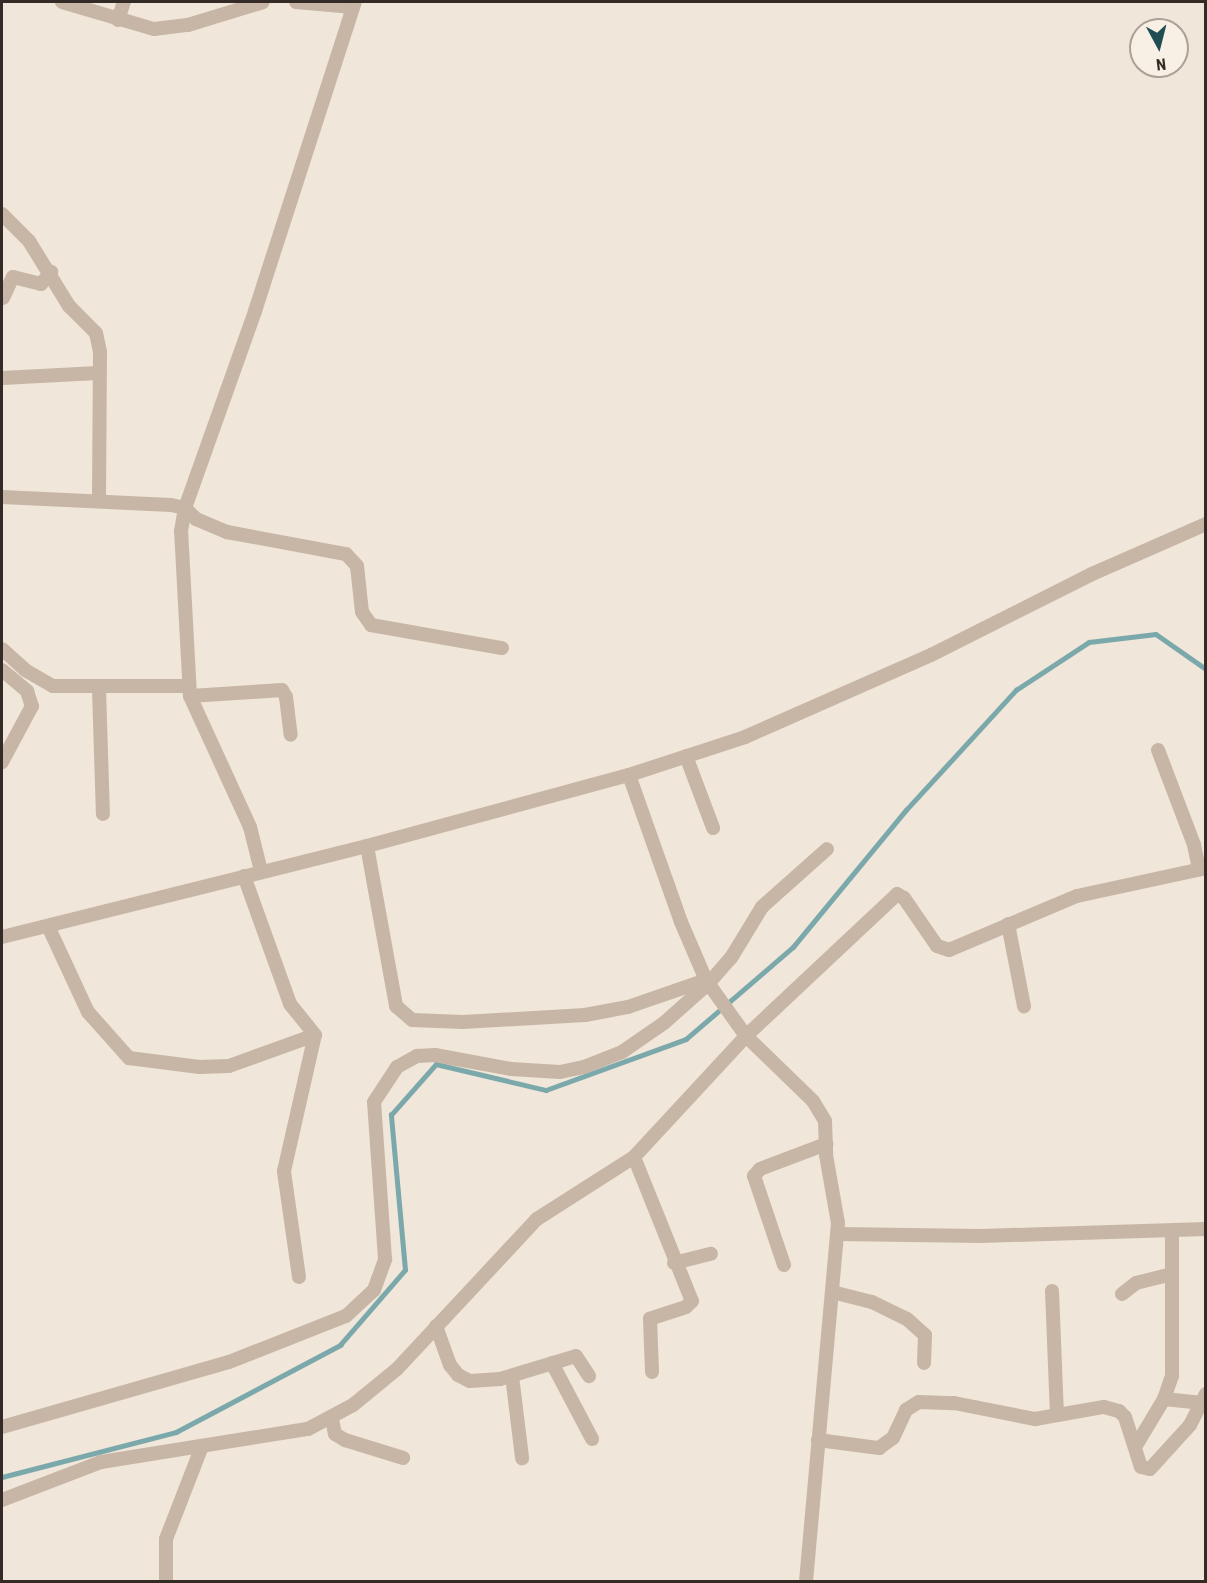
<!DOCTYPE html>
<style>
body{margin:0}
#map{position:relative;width:1207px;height:1583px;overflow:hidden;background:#f0e6d9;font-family:"Roboto Condensed",sans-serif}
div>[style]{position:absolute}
.stream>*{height:4.5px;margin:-2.25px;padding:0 2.25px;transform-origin:2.25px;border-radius:2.25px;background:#7aa8ab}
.minor>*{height:14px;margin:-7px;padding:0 7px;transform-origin:7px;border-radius:7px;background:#c7b6a6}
span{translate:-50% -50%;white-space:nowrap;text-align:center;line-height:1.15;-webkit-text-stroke:6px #f8f0e5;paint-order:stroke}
.frame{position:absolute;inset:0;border:3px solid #342b27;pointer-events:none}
.north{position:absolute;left:1129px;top:18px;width:60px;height:60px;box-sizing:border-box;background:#f8f0e5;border:2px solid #aaa199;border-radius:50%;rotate:173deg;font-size:16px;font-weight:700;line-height:24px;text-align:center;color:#342b27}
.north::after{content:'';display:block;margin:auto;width:21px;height:27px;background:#1f4d52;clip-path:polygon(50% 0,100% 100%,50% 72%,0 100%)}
</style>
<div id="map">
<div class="stream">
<div style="left:2px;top:1477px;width:180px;rotate:-14.5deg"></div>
<div style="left:176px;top:1432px;width:186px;rotate:-27.9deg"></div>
<div style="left:340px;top:1345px;width:99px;rotate:-49.1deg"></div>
<div style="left:405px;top:1270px;width:156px;rotate:-95.2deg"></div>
<div style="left:391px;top:1115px;width:68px;rotate:-48.6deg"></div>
<div style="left:436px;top:1064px;width:113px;rotate:13.3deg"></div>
<div style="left:546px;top:1090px;width:149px;rotate:-20deg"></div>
<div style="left:686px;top:1039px;width:141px;rotate:-40.7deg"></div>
<div style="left:793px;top:947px;width:178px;rotate:-50.5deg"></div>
<div style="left:906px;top:810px;width:163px;rotate:-47.5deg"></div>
<div style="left:1016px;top:690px;width:87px;rotate:-33.3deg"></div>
<div style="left:1089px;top:642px;width:67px;rotate:-6.8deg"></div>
<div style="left:1156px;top:634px;width:61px;rotate:35deg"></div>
</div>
<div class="minor">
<div style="left:62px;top:2px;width:96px;rotate:16.4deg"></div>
<div style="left:154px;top:29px;width:34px;rotate:-7deg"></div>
<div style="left:188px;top:25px;width:78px;rotate:-17deg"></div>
<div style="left:296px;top:2px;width:57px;rotate:5deg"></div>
<div style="left:118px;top:20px;width:19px;rotate:-72deg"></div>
<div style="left:2px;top:214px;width:38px;rotate:45deg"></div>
<div style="left:29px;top:241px;width:76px;rotate:58.4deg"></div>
<div style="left:69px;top:306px;width:38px;rotate:45deg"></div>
<div style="left:96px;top:333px;width:19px;rotate:78deg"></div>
<div style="left:100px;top:352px;width:147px;rotate:90.4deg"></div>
<div style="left:3px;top:298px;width:23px;rotate:-65deg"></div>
<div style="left:13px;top:277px;width:29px;rotate:14deg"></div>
<div style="left:41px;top:284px;width:16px;rotate:-50deg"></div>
<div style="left:2px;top:378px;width:96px;rotate:-3deg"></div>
<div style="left:2px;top:497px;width:169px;rotate:2.7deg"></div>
<div style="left:171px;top:505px;width:14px;rotate:12deg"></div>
<div style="left:185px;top:508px;width:16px;rotate:45deg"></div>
<div style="left:196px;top:519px;width:34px;rotate:23deg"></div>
<div style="left:227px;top:532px;width:121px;rotate:10.5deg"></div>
<div style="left:346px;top:554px;width:16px;rotate:47deg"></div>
<div style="left:357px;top:566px;width:46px;rotate:83.8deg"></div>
<div style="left:362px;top:612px;width:16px;rotate:55deg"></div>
<div style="left:371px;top:625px;width:133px;rotate:10deg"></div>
<div style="left:2px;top:649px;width:31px;rotate:42deg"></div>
<div style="left:25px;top:670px;width:32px;rotate:30deg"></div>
<div style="left:53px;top:686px;width:135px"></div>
<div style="left:2px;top:670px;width:33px;rotate:40deg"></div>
<div style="left:27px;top:691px;width:16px;rotate:72deg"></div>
<div style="left:32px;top:706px;width:64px;rotate:118.2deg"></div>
<div style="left:99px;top:689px;width:125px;rotate:88.2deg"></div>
<div style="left:190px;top:696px;width:92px;rotate:-3.7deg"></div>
<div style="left:282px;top:690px;width:8px;rotate:60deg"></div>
<div style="left:286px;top:697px;width:38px;rotate:83deg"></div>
<div style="left:1158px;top:750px;width:102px;rotate:69.2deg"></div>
<div style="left:1194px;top:845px;width:25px;rotate:78deg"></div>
<div style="left:686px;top:756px;width:77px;rotate:69.4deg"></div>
<div style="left:629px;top:775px;width:156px;rotate:70.5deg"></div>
<div style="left:681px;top:922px;width:63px;rotate:66.7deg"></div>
<div style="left:706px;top:980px;width:69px;rotate:54.5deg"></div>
<div style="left:746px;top:1036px;width:93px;rotate:44.1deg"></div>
<div style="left:813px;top:1101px;width:23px;rotate:59deg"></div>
<div style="left:825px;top:1121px;width:34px;rotate:88deg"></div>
<div style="left:826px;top:1155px;width:69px;rotate:80deg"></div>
<div style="left:838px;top:1223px;width:360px;rotate:95.1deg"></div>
<div style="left:367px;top:846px;width:163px;rotate:79.7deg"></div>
<div style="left:396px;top:1006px;width:21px;rotate:41deg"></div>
<div style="left:412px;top:1020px;width:51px;rotate:2.2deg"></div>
<div style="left:463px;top:1022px;width:122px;rotate:-3.3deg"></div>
<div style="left:585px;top:1015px;width:44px;rotate:-10.5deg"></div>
<div style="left:628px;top:1007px;width:83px;rotate:-19.1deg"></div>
<div style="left:261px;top:871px;width:45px;rotate:-104deg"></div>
<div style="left:250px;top:827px;width:144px;rotate:-114.6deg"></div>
<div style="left:190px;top:696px;width:165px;rotate:-93.1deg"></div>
<div style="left:181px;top:531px;width:23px;rotate:-80deg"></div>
<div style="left:185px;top:508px;width:209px;rotate:-70.4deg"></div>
<div style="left:255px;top:311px;width:325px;rotate:-72.1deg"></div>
<div style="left:244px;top:876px;width:136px;rotate:70.2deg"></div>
<div style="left:290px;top:1004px;width:40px;rotate:51deg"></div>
<div style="left:1008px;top:924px;width:84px;rotate:79deg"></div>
<div style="left:48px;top:926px;width:95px;rotate:65.1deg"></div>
<div style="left:88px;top:1012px;width:62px;rotate:48.3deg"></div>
<div style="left:129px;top:1058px;width:71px;rotate:7.3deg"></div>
<div style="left:199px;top:1067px;width:30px;rotate:-2deg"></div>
<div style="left:229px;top:1066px;width:91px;rotate:-19.8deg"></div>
<div style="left:2px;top:937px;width:376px;rotate:-14deg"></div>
<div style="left:367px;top:846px;width:271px;rotate:-15.2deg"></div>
<div style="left:629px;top:775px;width:122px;rotate:-18.1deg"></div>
<div style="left:745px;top:737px;width:203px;rotate:-23.8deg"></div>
<div style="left:931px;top:655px;width:180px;rotate:-26.7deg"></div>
<div style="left:1092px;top:574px;width:124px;rotate:-23.7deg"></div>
<div style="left:634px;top:1157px;width:155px;rotate:68.1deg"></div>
<div style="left:692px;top:1301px;width:8px;rotate:135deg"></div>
<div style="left:686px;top:1307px;width:38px;rotate:162deg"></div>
<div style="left:650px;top:1319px;width:53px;rotate:87.8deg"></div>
<div style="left:838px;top:1234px;width:143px;rotate:0.8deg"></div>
<div style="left:981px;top:1236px;width:225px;rotate:-1.8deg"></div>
<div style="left:674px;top:1263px;width:38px;rotate:-14deg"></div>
<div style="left:784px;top:1265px;width:94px;rotate:-108.6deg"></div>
<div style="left:754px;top:1176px;width:9px;rotate:-49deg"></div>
<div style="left:760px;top:1169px;width:71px;rotate:-20.7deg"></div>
<div style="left:299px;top:1277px;width:107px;rotate:-98.1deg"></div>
<div style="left:284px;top:1171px;width:139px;rotate:-77.2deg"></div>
<div style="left:1052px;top:1291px;width:124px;rotate:87.7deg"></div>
<div style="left:832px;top:1292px;width:41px;rotate:14deg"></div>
<div style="left:872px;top:1302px;width:39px;rotate:26deg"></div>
<div style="left:907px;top:1319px;width:24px;rotate:42deg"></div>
<div style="left:925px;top:1335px;width:28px;rotate:92deg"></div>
<div style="left:1122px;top:1294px;width:18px;rotate:-38deg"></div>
<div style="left:1136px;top:1283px;width:34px;rotate:-14deg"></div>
<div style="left:436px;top:1326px;width:41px;rotate:70.3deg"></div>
<div style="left:450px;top:1365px;width:13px;rotate:51deg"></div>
<div style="left:458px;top:1375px;width:13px;rotate:27deg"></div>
<div style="left:470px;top:1381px;width:30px;rotate:-4deg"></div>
<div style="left:500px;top:1379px;width:79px;rotate:-16.8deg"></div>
<div style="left:576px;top:1356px;width:24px;rotate:57deg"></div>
<div style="left:552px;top:1363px;width:86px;rotate:62.2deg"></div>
<div style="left:512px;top:1376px;width:83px;rotate:83deg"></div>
<div style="left:1164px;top:1399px;width:39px;rotate:6deg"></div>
<div style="left:332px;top:1419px;width:15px;rotate:79deg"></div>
<div style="left:335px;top:1434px;width:12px;rotate:31deg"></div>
<div style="left:345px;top:1440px;width:61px;rotate:17.2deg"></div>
<div style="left:2px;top:1427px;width:236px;rotate:-16deg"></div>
<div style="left:229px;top:1362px;width:126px;rotate:-21.5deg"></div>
<div style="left:346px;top:1316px;width:38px;rotate:-43deg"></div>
<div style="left:374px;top:1290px;width:33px;rotate:-70deg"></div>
<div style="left:385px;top:1259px;width:157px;rotate:-94deg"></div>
<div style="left:374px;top:1102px;width:42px;rotate:-56.7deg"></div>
<div style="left:397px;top:1067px;width:23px;rotate:-29deg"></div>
<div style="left:417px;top:1056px;width:18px;rotate:-3deg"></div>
<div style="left:435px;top:1055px;width:77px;rotate:10.4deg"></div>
<div style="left:511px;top:1069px;width:49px;rotate:3.5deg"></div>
<div style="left:560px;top:1072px;width:25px;rotate:-12deg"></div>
<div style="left:584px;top:1067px;width:41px;rotate:-21.5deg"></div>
<div style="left:622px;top:1052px;width:51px;rotate:-34.6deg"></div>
<div style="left:664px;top:1023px;width:59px;rotate:-41.6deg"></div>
<div style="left:708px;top:984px;width:35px;rotate:-49deg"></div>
<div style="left:731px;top:958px;width:60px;rotate:-58.7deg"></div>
<div style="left:762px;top:907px;width:87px;rotate:-41.7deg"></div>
<div style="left:818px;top:1440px;width:62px;rotate:7.5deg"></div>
<div style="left:879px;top:1448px;width:17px;rotate:-36deg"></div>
<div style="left:893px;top:1438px;width:31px;rotate:-65deg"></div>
<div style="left:906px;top:1410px;width:15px;rotate:-32deg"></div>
<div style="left:919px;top:1402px;width:35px;rotate:2deg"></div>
<div style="left:954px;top:1403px;width:83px;rotate:11.2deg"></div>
<div style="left:1035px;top:1419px;width:70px;rotate:-9.9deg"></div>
<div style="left:1104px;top:1407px;width:16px;rotate:15deg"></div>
<div style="left:1119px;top:1411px;width:8px;rotate:45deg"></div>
<div style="left:1125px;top:1417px;width:52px;rotate:72.3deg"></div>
<div style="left:1141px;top:1467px;width:9px;rotate:13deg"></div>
<div style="left:1150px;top:1469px;width:59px;rotate:-47.7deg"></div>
<div style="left:1190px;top:1425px;width:35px;rotate:-63deg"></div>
<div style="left:1137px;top:1444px;width:52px;rotate:-59deg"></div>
<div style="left:1164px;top:1399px;width:24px;rotate:-71deg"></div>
<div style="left:1172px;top:1376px;width:145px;rotate:-90deg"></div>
<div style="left:2px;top:1500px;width:106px;rotate:-21deg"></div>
<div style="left:101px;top:1462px;width:210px;rotate:-9.1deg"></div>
<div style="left:308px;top:1429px;width:51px;rotate:-28.1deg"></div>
<div style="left:353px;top:1405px;width:57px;rotate:-39.3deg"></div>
<div style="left:397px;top:1369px;width:205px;rotate:-47deg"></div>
<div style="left:537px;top:1219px;width:115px;rotate:-32.6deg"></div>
<div style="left:634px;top:1157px;width:165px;rotate:-47.2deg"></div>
<div style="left:746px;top:1036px;width:207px;rotate:-43.2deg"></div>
<div style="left:897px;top:894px;width:8px;rotate:30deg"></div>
<div style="left:904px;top:898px;width:58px;rotate:55.5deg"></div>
<div style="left:937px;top:946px;width:13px;rotate:18deg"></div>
<div style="left:949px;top:950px;width:139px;rotate:-22.9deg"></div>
<div style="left:1077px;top:896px;width:132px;rotate:-12.2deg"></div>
<div style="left:166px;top:1582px;width:43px;rotate:-90deg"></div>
<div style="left:166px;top:1539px;width:100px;rotate:-68.8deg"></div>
</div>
<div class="frame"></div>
<div class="north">N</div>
</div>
